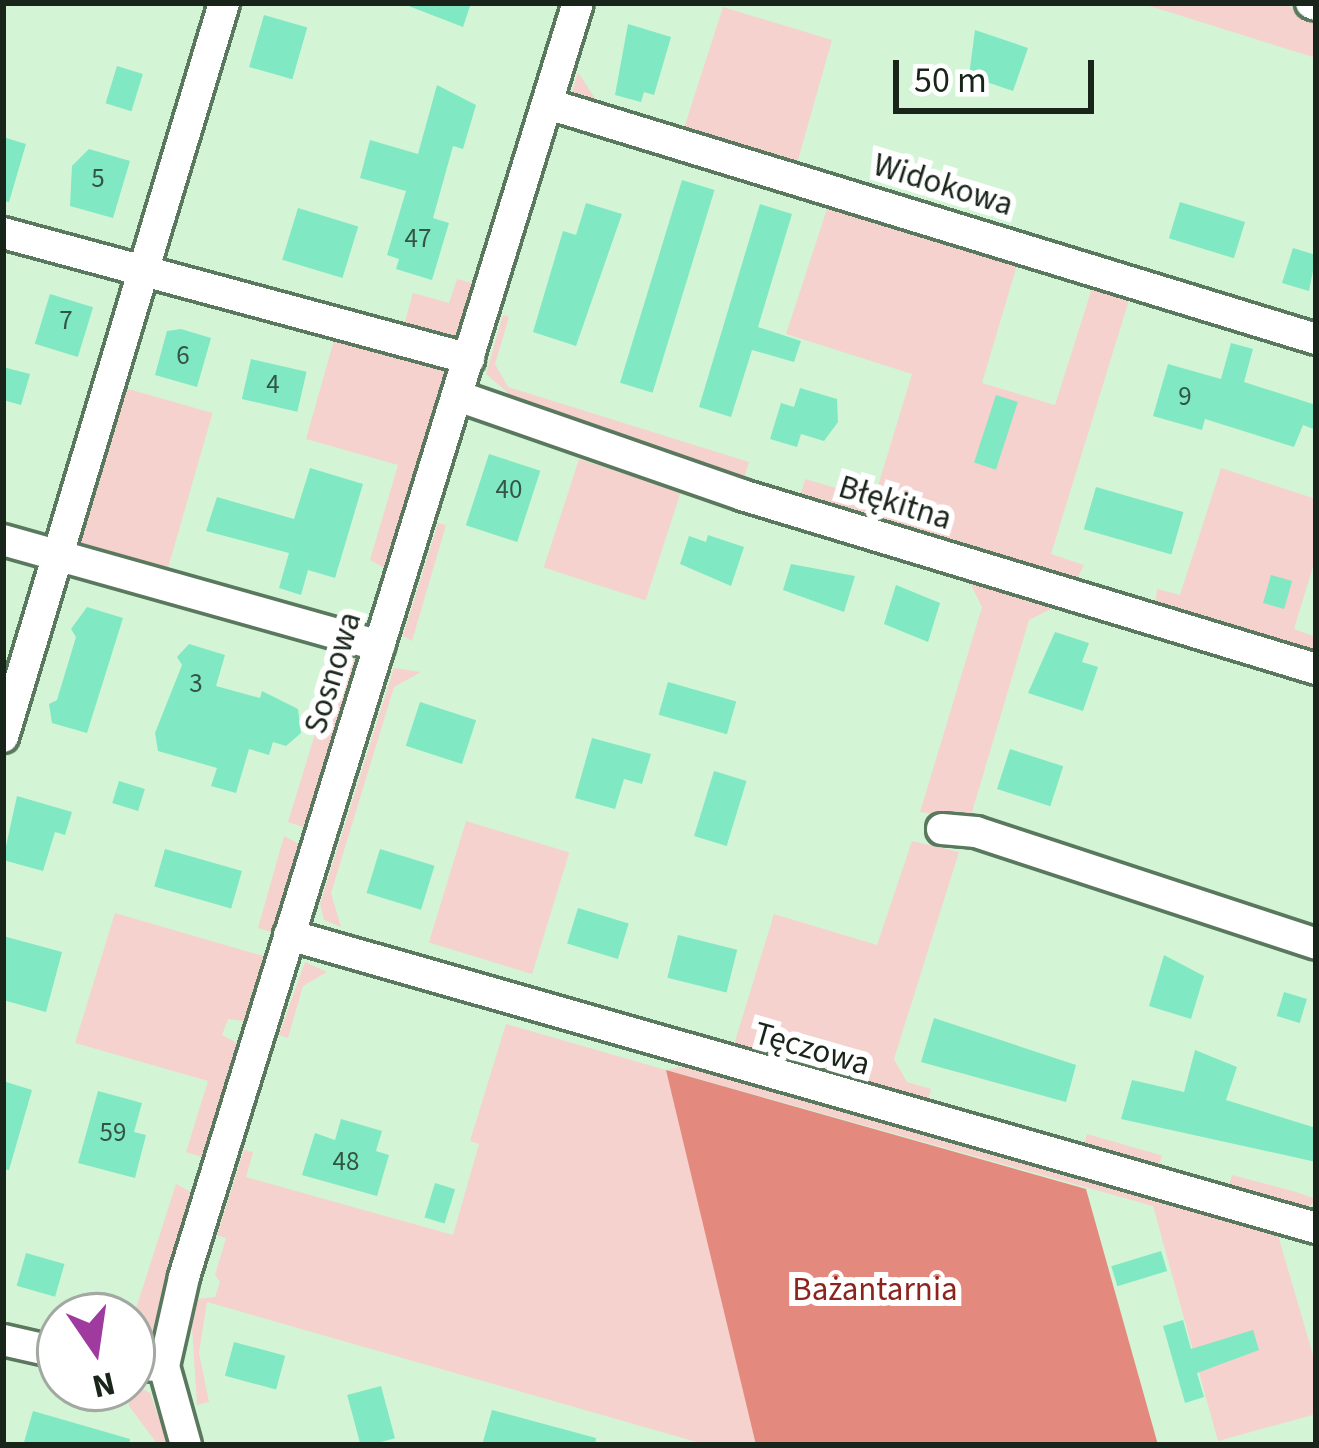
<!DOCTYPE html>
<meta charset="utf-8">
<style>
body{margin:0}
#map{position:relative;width:1319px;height:1448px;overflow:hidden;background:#d3f5d6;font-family:"Source Sans 3",sans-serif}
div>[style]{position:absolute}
.green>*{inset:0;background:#f5d2cd;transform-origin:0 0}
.forest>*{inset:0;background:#e3897e}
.building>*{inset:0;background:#80e8c2;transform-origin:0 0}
.roads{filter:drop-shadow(3px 0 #5a785d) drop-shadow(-3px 0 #5a785d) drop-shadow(0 3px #5a785d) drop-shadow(0 -3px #5a785d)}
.minor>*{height:30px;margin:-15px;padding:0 15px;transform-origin:15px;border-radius:15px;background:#fff}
span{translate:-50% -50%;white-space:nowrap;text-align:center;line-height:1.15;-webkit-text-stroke:12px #fff;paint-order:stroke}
.number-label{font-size:27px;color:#335644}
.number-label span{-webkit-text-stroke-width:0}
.street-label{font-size:33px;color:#19251a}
.park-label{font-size:33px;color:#8e231e}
.frame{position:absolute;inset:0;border:6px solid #19251a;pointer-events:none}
.north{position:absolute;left:36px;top:1292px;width:120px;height:120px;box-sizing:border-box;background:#fff;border:3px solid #a3a8a3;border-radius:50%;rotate:167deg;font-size:33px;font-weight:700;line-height:48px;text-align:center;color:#19251a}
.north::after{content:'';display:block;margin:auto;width:42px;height:54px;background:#9f3a9f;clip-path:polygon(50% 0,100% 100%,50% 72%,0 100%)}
.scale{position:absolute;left:893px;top:60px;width:201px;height:54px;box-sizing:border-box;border:6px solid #19251a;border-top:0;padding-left:15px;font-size:36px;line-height:42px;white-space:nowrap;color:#19251a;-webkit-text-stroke:9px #fff;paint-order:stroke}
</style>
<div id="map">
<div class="green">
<div style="clip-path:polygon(1140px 3px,1278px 3px,1316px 15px,1316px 58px)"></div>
<div style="clip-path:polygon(723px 7px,832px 40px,796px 167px,579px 99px,572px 92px,578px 72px,598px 103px,684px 128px)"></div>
<div style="clip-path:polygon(828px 206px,1017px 265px,982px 383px,1055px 405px,1092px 288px,1129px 300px,1051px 554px,1084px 565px,1074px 585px,799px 501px,805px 479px,874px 499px,912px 374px,786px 334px)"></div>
<div style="clip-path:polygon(457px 279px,476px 284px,461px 342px,402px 332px,413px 293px,449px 303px)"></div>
<div style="clip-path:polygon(503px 315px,509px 317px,495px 364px,508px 387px,749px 462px,742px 485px,506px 400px,507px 392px,486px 374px)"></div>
<div style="clip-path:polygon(336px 333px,454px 366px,390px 571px,370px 560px,398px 465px,306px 439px)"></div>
<div style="left:125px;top:388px;width:91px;height:161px;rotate:16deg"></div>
<div style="left:579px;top:459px;width:107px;height:114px;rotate:18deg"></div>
<div style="clip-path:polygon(1221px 468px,1316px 499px,1316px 557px,1294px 629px,1316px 637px,1316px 659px,1155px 610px,1157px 589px,1180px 595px)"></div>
<div style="clip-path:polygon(438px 523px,446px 525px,412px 641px,403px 636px)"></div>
<div style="clip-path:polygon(968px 579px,1055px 607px,1029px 620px,970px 819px,920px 812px,982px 607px)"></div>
<div style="clip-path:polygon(328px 641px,352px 652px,359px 672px,306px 828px,288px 822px,334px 672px)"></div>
<div style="clip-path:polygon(394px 668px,421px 672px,394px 687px,331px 893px,341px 927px,324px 920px,320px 904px)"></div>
<div style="left:466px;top:821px;width:108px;height:127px;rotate:17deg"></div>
<div style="clip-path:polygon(284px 836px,305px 847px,278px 934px,258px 928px)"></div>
<div style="clip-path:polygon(912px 841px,959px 852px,894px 1059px,907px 1082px,931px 1089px,926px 1107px,780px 1064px,783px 1048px,774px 1045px,762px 1042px,757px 1059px,732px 1051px,774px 914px,877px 945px)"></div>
<div style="clip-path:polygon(115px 913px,270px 958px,250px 1022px,228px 1019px,222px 1035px,243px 1046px,208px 1159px,186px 1152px,208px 1081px,75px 1043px)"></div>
<div style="clip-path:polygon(305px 962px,327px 972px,303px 986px,288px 1038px,279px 1035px)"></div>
<div style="clip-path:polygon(506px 1024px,666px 1070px,693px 1064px,1275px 1225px,1316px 1365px,1316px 1414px,1218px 1441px,1153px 1206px,667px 1070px,756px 1445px,707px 1445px,207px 1302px,199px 1353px,209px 1402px,197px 1405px,192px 1327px,198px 1299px,215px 1297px,220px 1282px,215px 1275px,226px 1238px,217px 1235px,244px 1150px,253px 1152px,246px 1177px,453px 1235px,479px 1144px,470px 1141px)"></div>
<div style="left:1087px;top:1134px;width:78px;height:16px;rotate:16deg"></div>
<div style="clip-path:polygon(1232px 1175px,1293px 1191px,1316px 1199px,1303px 1214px,1227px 1192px)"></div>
<div style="clip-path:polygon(176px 1184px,197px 1195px,156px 1333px,132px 1352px,132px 1321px)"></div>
<div style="clip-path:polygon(137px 1386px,150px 1393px,159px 1418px,167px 1416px,175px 1445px,158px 1445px,129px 1406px,127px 1388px)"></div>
</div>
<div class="forest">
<div style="clip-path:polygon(666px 1070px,1086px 1189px,1158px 1445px,756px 1445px)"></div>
</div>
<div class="building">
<div style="clip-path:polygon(401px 3px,471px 3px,463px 27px)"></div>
<div style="left:264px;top:15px;width:45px;height:54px;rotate:16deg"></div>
<div style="clip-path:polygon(628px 24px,671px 37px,654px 95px,644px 92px,641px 102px,615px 95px)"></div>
<div style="clip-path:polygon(975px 30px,1028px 48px,1013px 91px,969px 76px)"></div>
<div style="left:117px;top:66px;width:27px;height:39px;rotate:17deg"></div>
<div style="clip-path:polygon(437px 85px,476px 105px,463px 149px,453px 146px,433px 218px,449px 223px,432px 280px,396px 269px,399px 259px,387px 255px,406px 191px,360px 178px,370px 140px,418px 154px)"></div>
<div style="clip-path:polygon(3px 137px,26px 144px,9px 202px,3px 201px)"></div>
<div style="clip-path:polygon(89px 149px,130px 161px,113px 218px,70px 206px,72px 166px)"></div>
<div style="left:682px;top:180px;width:34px;height:212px;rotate:17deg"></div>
<div style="left:1180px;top:202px;width:68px;height:38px;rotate:17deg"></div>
<div style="clip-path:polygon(586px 203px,622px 214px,576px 346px,533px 332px,563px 231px,576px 235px)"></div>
<div style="clip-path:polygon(760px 204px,792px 214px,758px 327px,801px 341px,794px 362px,752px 350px,731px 417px,699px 407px)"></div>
<div style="left:298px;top:208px;width:63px;height:54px;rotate:17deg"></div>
<div style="clip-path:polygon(1293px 248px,1316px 255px,1309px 291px,1282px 283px)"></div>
<div style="left:50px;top:294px;width:45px;height:52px;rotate:17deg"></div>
<div style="clip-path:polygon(181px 329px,211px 338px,197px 387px,155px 375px,167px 331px)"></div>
<div style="clip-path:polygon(1231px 343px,1253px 349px,1244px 382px,1316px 405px,1316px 430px,1303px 425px,1294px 447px,1205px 419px,1202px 430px,1153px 416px,1168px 364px,1221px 379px)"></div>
<div style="left:251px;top:359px;width:57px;height:41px;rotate:13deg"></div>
<div style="clip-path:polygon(3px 367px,30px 374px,21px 405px,3px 400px)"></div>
<div style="clip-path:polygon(800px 388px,837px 399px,838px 422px,824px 441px,801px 434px,797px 447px,770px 439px,781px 403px,794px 407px)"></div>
<div style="left:996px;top:395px;width:23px;height:71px;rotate:18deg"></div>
<div style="left:489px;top:454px;width:54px;height:75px;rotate:18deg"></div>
<div style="clip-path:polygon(310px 468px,363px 484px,335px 578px,308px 570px,301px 595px,279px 588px,289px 553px,206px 531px,217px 497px,294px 519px)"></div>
<div style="left:1096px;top:487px;width:91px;height:44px;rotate:16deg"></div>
<div style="clip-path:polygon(708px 535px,744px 547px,731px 586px,680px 564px,689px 536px,706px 542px)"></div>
<div style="clip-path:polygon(791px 564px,855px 576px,844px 612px,783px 590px)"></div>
<div style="left:1271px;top:575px;width:22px;height:29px;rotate:16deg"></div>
<div style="clip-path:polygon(896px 585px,940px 603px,928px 642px,884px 624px)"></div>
<div style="clip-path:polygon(87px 607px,123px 618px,87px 733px,52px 723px,49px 704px,57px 700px,76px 637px,71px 629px)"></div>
<div style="clip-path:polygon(1055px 632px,1089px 643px,1082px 662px,1098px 667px,1083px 711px,1028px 693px)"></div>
<div style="clip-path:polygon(189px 644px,225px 655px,216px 686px,260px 698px,262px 691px,298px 709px,301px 733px,286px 746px,273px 742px,269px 755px,249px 749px,236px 793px,211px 786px,217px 768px,158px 751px,155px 733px,182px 665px,177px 657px)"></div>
<div style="left:668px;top:682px;width:71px;height:34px;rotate:16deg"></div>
<div style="left:420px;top:702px;width:59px;height:46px;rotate:18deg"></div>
<div style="clip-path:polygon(592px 738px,651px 754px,642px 784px,624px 779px,615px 809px,575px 798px)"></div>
<div style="left:1010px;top:749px;width:56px;height:42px;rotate:18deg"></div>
<div style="left:714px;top:771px;width:34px;height:68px;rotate:17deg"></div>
<div style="left:119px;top:781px;width:27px;height:23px;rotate:17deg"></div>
<div style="clip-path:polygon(17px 796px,72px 812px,65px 835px,55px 832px,43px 871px,3px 860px)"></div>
<div style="left:165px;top:849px;width:80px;height:39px;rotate:16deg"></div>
<div style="left:380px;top:849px;width:57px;height:46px;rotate:17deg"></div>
<div style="left:578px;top:908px;width:53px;height:37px;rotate:17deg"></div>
<div style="left:678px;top:935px;width:61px;height:44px;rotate:14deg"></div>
<div style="clip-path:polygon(3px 936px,62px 952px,46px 1012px,3px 1000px)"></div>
<div style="clip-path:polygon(1164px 955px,1204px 976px,1191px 1019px,1149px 1006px)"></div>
<div style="left:1284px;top:992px;width:24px;height:25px;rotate:17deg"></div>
<div style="clip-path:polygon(934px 1018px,1076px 1065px,1066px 1102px,921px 1062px)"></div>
<div style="clip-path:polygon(1195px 1050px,1237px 1067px,1226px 1100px,1316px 1128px,1316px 1162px,1121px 1119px,1132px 1080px,1184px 1092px)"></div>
<div style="clip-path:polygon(3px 1081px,32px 1090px,9px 1170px,3px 1169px)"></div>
<div style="clip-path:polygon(98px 1091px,142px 1103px,134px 1132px,146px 1135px,135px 1178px,78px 1163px)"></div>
<div style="clip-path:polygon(341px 1119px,382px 1131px,376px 1151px,389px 1155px,377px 1196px,302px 1175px,315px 1133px,335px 1140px)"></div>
<div style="left:435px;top:1183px;width:21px;height:36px;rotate:17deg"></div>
<div style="left:1161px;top:1251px;width:21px;height:52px;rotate:73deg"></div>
<div style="left:26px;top:1253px;width:40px;height:34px;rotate:16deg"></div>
<div style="clip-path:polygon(1183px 1320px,1191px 1349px,1253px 1330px,1259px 1350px,1197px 1373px,1204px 1397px,1185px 1403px,1163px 1326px)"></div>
<div style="left:234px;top:1342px;width:53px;height:35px;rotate:15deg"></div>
<div style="left:381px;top:1386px;width:54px;height:35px;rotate:75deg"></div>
<div style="clip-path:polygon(492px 1410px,596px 1438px,595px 1445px,482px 1445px)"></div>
<div style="clip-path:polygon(33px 1411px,130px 1439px,129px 1445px,24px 1442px)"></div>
</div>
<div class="roads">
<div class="minor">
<div style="left:1311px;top:3px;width:5px;rotate:22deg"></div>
<div style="left:548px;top:104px;width:803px;rotate:17.01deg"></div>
<div style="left:3px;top:233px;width:483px;rotate:15.1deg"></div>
<div style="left:458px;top:396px;width:301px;rotate:19.2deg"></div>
<div style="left:742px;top:495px;width:600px;rotate:16.86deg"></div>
<div style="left:3px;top:540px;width:391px;rotate:15.7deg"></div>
<div style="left:3px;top:737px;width:767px;rotate:-73.24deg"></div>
<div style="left:942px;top:829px;width:34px;rotate:5deg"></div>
<div style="left:976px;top:832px;width:358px;rotate:18.2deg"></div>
<div style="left:289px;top:935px;width:1068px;rotate:15.92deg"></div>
<div style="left:3px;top:1340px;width:58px;rotate:12.8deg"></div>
<div style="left:132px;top:1365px;width:32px;rotate:2deg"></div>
<div style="left:186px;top:1445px;width:82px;rotate:-105.6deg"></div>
<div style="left:164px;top:1366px;width:91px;rotate:-77.3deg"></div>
<div style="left:184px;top:1277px;width:1334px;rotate:-72.82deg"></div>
</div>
</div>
<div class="number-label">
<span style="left:98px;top:179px">5</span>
<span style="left:418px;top:239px">47</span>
<span style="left:66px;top:321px">7</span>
<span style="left:183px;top:356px">6</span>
<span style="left:273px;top:385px">4</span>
<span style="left:1185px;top:397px">9</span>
<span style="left:509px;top:490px">40</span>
<span style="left:196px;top:684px">3</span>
<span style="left:113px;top:1133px">59</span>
<span style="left:346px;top:1162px">48</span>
</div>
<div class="street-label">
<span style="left:943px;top:185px;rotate:17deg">Widokowa</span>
<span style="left:895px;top:503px;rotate:17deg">Błękitna</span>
<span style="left:333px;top:673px;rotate:-73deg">Sosnowa</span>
<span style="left:812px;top:1049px;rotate:16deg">Tęczowa</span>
</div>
<div class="park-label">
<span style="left:875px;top:1290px">Bażantarnia</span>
</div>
<div class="frame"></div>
<div class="north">N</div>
<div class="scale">50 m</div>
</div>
